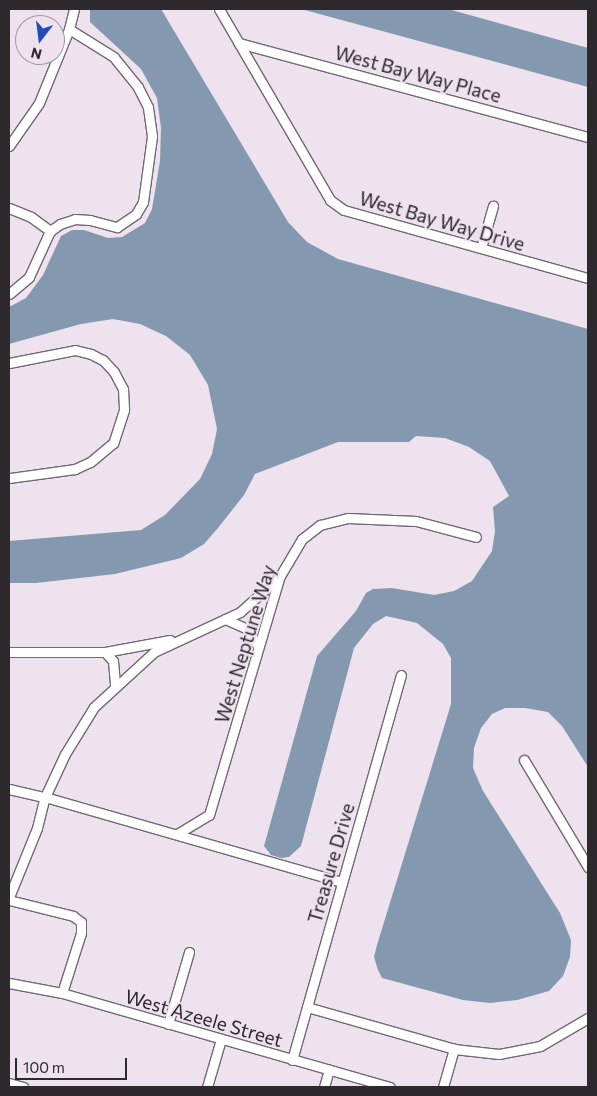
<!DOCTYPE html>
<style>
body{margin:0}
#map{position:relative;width:597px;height:1096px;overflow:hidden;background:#eee2ef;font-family:Commissioner,sans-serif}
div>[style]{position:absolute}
.water>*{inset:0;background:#8499af}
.roads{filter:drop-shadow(1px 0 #726873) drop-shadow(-1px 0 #726873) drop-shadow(0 1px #726873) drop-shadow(0 -1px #726873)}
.street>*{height:9px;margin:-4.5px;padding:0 4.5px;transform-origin:4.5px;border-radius:4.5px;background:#fff}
span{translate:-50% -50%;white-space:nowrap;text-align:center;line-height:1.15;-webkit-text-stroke:4px #eee2ef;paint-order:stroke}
.street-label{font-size:19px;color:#2d292d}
.frame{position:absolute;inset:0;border:10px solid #2d292d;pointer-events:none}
.north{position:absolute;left:15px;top:15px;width:50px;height:50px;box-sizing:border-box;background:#eee2ef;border:1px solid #a198a1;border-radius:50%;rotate:195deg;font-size:14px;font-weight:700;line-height:20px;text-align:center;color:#2d292d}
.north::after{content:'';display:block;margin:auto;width:18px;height:22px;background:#214dbb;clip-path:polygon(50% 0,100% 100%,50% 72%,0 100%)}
.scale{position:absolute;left:15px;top:1058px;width:112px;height:22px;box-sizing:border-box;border:2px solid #2d292d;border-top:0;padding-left:6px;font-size:15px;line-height:18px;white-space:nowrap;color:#2d292d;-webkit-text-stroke:4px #eee2ef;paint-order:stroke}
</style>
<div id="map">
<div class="water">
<div style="clip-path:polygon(90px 9px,161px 9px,288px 222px,307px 242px,338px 259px,588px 329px,588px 767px,562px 726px,548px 712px,525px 708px,505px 708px,492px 714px,481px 728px,474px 748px,473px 768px,483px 791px,560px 913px,571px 940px,570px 957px,563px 976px,549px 991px,517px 1000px,490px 1003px,463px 1000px,382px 978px,378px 970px,374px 957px,377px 945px,451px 704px,451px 658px,443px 644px,417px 623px,386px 616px,373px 624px,354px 648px,301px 846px,289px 857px,281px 858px,271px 855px,264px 846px,317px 656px,356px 611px,366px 593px,373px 589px,392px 588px,434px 595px,454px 591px,472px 581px,492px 551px,495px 531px,493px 507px,509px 496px,490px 461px,469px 447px,445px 438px,416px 436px,409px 442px,338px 442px,255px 474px,244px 495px,218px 528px,204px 544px,181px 558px,115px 574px,36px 583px,9px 583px,9px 541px,141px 530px,165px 515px,200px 479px,212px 454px,217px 429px,208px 385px,190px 355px,166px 336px,140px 324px,113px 319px,81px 324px,9px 344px,9px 307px,26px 298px,43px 275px,61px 236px,72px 230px,84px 230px,108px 238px,122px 237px,145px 223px,152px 209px,160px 161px,161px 128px,157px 98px,141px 69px,90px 22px)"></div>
<div style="clip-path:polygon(301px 9px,448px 9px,588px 48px,588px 87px)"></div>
</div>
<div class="roads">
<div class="street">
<div style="left:219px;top:9px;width:221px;rotate:59.8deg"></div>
<div style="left:330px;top:200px;width:17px;rotate:36deg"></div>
<div style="left:344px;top:210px;width:253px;rotate:15.6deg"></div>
<div style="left:239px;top:43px;width:361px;rotate:15.1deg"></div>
<div style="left:9px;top:146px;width:52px;rotate:-55.1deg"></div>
<div style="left:39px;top:103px;width:80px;rotate:-67.9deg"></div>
<div style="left:69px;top:29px;width:21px;rotate:-76deg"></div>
<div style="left:9px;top:208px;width:24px;rotate:22deg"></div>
<div style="left:31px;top:217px;width:24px;rotate:36deg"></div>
<div style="left:481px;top:248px;width:44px;rotate:-74.1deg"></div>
<div style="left:9px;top:294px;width:26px;rotate:-40deg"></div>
<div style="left:29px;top:277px;width:51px;rotate:-65.5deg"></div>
<div style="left:50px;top:231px;width:12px;rotate:-35deg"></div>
<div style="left:60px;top:224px;width:16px;rotate:-18deg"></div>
<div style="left:75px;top:219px;width:15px;rotate:4deg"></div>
<div style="left:90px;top:220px;width:28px;rotate:15deg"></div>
<div style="left:117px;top:227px;width:23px;rotate:-34deg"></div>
<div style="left:136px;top:214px;width:14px;rotate:-60deg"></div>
<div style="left:143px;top:202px;width:67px;rotate:-82.2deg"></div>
<div style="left:152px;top:136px;width:29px;rotate:-98deg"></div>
<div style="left:148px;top:107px;width:22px;rotate:-117deg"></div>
<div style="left:138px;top:87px;width:38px;rotate:-129deg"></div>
<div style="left:114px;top:57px;width:53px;rotate:-148.1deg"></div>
<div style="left:9px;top:363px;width:67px;rotate:-11.1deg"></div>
<div style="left:75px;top:350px;width:16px;rotate:14deg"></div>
<div style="left:91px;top:354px;width:13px;rotate:27deg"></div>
<div style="left:103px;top:360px;width:16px;rotate:47deg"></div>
<div style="left:114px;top:372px;width:19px;rotate:62deg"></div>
<div style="left:123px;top:389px;width:21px;rotate:87deg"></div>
<div style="left:124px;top:410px;width:35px;rotate:108deg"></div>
<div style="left:113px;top:443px;width:30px;rotate:140deg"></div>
<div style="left:90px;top:462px;width:17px;rotate:155deg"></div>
<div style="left:75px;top:469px;width:67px;rotate:172.2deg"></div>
<div style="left:225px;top:619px;width:24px;rotate:24deg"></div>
<div style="left:247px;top:629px;width:20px;rotate:57deg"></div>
<div style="left:9px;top:652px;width:96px"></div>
<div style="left:105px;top:652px;width:66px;rotate:-10.5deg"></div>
<div style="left:105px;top:652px;width:12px;rotate:48deg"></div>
<div style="left:113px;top:661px;width:24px;rotate:85deg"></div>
<div style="left:524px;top:760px;width:125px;rotate:59.1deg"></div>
<div style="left:9px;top:789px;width:37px;rotate:13deg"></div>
<div style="left:45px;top:797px;width:309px;rotate:16deg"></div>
<div style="left:177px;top:834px;width:37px;rotate:-31deg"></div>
<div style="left:209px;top:815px;width:249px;rotate:-73.5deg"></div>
<div style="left:280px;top:576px;width:43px;rotate:-59.3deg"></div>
<div style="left:302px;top:539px;width:23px;rotate:-38deg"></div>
<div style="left:320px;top:525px;width:29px;rotate:-14deg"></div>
<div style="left:348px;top:518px;width:68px;rotate:2.5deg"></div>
<div style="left:416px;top:521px;width:62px;rotate:14.9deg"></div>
<div style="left:9px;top:897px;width:74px;rotate:-67.9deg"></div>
<div style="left:37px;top:828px;width:32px;rotate:-76deg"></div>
<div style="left:45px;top:797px;width:47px;rotate:-65.1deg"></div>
<div style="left:65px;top:754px;width:55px;rotate:-58.3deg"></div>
<div style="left:94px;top:707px;width:81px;rotate:-42.5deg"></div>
<div style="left:154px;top:652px;width:95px;rotate:-24.9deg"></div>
<div style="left:240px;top:612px;width:51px;rotate:-41.8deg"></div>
<div style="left:9px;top:900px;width:66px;rotate:14deg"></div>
<div style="left:73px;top:916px;width:10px;rotate:37deg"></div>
<div style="left:81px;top:922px;width:11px;rotate:90deg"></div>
<div style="left:81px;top:933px;width:63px;rotate:107.6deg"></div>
<div style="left:9px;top:983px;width:54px;rotate:10.7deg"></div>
<div style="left:62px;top:993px;width:341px;rotate:16deg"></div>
<div style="left:307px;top:1007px;width:153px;rotate:15.9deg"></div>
<div style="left:454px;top:1049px;width:45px;rotate:6.3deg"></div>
<div style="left:499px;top:1054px;width:42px;rotate:-11deg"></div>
<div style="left:540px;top:1046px;width:56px;rotate:-30.3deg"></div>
<div style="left:168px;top:1024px;width:75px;rotate:-73.7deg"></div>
<div style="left:292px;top:1060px;width:400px;rotate:-74.2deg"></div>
<div style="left:9px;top:1083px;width:15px;rotate:16deg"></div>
<div style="left:207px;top:1087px;width:50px;rotate:-73.7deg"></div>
<div style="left:324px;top:1087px;width:18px;rotate:-74deg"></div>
<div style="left:443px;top:1087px;width:40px;rotate:-74deg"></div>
</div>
</div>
<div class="street-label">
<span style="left:418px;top:74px;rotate:15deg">West Bay Way Place</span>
<span style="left:442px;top:221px;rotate:16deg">West Bay Way Drive</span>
<span style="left:245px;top:644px;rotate:-73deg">West Neptune Way</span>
<span style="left:331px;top:863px;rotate:-74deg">Treasure Drive</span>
<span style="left:204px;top:1018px;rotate:16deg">West Azeele Street</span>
</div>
<div class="frame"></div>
<div class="north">N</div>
<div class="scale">100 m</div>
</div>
